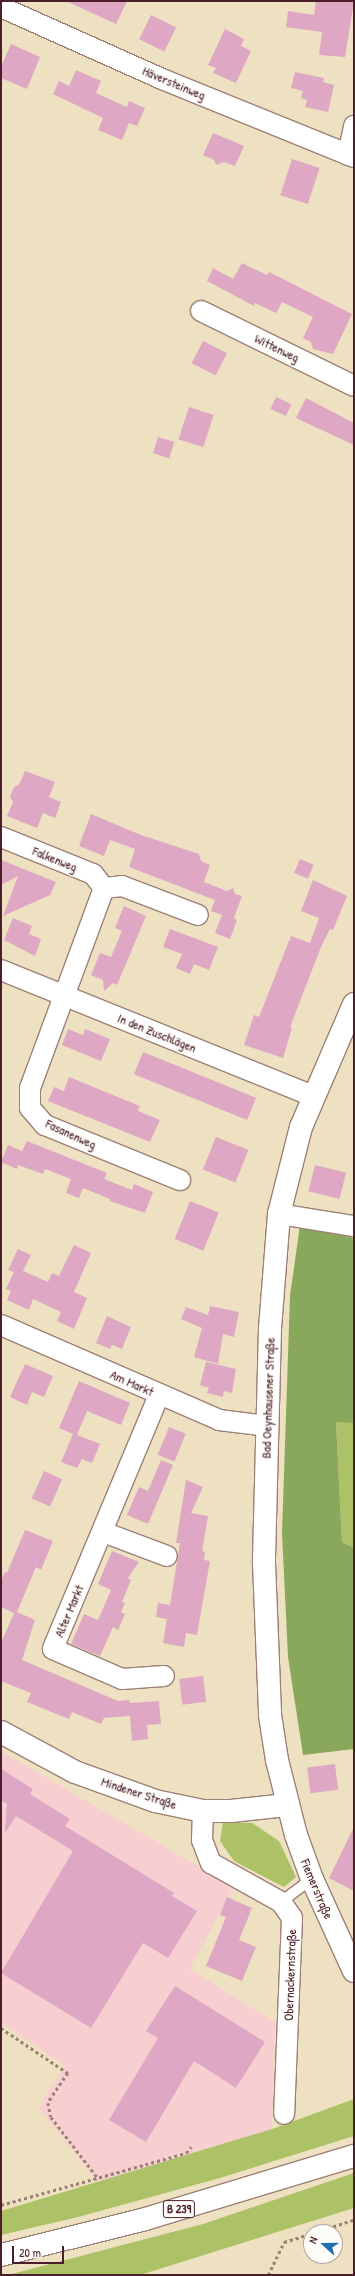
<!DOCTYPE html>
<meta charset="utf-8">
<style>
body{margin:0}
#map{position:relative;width:355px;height:2276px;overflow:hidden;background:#eee1c1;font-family:"Patrick Hand",sans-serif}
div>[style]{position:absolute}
.built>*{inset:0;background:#f7cfd1}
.green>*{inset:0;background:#adc266}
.forest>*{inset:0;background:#8aa85b}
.building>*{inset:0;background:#dea7c3;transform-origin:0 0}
.path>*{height:2.5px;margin-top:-1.25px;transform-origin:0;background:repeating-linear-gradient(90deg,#9c8076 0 3px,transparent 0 6px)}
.roads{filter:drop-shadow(1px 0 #9c8076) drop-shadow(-1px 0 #9c8076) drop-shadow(0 1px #9c8076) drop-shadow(0 -1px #9c8076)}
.service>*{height:10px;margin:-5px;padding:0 5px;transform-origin:5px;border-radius:5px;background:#fff}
.minor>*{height:20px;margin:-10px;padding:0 10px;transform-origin:10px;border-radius:10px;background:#fff}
.tertiary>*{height:22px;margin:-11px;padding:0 11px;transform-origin:11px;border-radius:11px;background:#fff}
.secondary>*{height:22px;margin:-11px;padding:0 11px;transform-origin:11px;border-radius:11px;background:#fff}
.primary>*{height:22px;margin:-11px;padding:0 11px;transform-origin:11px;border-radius:11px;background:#fff}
span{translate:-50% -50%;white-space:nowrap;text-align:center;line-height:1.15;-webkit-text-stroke:3.5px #fdfcf7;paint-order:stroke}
.shield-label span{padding:1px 3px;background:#fdfcf7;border:1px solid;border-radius:3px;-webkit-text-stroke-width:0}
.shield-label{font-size:12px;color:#4a1f2b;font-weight:700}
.street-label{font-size:13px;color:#4a1f2b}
.frame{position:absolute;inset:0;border:2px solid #4a1f2b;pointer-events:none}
.north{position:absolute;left:303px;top:2224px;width:40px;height:40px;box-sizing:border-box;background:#fdfcf7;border:1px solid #b5a4a5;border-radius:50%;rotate:291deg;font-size:11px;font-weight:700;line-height:16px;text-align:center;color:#4a1f2b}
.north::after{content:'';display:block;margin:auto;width:14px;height:18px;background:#1f6fb2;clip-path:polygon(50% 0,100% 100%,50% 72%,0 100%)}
.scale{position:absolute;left:12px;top:2246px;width:52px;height:18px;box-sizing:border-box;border:2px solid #4a1f2b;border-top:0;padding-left:5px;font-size:12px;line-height:14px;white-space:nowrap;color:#4a1f2b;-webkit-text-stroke:3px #fdfcf7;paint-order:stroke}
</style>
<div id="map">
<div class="built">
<div style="clip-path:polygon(1px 1751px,234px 1887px,190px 1969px,275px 2022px,272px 2129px,98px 2182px,38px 2107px,65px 2066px,1px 2023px)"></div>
</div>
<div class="green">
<div style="clip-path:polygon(336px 1421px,354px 1423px,354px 1548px,342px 1542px)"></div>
<div style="clip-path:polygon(223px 1822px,252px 1823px,279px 1841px,296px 1877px,284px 1887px,234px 1861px,220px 1841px)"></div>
<div style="clip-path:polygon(354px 2099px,354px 2136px,220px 2178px,78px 2217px,1px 2235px,1px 2211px,272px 2129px)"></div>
<div style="clip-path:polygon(354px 2173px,354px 2208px,140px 2275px,8px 2275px,203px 2224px)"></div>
</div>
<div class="forest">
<div style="clip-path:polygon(300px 1225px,354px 1238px,354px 1423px,336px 1422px,342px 1542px,354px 1548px,354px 1749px,303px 1755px,288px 1657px,282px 1533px,290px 1296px)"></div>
</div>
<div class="building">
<div style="clip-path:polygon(66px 1px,127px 1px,116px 24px)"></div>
<div style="clip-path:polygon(316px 1px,354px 1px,345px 57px,319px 55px,322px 32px,286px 27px,288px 11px,314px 15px)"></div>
<div style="left:151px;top:15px;width:28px;height:27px;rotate:26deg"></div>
<div style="clip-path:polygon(225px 29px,244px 39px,241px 46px,251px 51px,236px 83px,213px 73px,216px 68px,208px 65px)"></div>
<div style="clip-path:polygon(11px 44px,40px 57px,27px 89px,1px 78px,1px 67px)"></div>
<div style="clip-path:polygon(76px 70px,101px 81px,96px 93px,127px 107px,129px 101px,145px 108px,137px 126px,129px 123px,122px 140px,98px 130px,103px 118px,53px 94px,59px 81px,69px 86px)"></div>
<div style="clip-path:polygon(295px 72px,324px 78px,323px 82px,334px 85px,328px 112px,305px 107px,307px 100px,301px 98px,303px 91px,291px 88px)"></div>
<div style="clip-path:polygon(213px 133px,244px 146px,235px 166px,224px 162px,216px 165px,214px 160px,203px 155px)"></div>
<div style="left:292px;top:159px;width:29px;height:38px;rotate:18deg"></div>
<div style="clip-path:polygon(242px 263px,267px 275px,269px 272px,352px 314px,333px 354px,313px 349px,311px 342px,303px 338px,313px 317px,282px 302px,276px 313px,255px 303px,254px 306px,207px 281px,213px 268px,233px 279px)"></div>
<div style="left:203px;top:341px;width:27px;height:25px;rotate:27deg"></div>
<div style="left:276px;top:397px;width:17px;height:13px;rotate:25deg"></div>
<div style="clip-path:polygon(306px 398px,354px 423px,354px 445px,296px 418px)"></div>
<div style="left:189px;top:407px;width:26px;height:34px;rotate:18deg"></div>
<div style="left:158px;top:437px;width:17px;height:17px;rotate:17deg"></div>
<div style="clip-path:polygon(25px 771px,55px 782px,49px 797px,61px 802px,55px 818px,43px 813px,37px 828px,7px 816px,13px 802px,10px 797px,14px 787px,19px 785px)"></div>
<div style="clip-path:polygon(91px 814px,141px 835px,199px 854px,201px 861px,210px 865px,204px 882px,227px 891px,233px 888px,235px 894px,242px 896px,234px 918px,237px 920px,230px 939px,215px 933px,222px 915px,211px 911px,215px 900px,129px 867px,135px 849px,110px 840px,104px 856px,79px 846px)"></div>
<div style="left:300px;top:859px;width:15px;height:15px;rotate:23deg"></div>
<div style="clip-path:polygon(1px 860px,56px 882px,50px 895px,3px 916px,18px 876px,1px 885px)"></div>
<div style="clip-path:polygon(313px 880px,347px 896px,333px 930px,330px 929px,321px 947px,290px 1027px,292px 1028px,283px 1058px,244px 1045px,254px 1015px,259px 1017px,291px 936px,310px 943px,319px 918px,301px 911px)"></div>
<div style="clip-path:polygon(124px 906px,146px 916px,117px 985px,113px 983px,104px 991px,103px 980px,91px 975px,100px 953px,111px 957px,122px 931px,115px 928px)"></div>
<div style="clip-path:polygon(13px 918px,32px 926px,29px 934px,41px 939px,35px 956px,4px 940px)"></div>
<div style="clip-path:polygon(170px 929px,218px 947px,209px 970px,194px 964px,190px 974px,176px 968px,182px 954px,163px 947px)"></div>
<div style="clip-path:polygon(68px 1029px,83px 1035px,85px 1029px,110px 1039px,101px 1061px,62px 1045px)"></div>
<div style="left:143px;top:1052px;width:122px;height:24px;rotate:22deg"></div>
<div style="clip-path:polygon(69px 1077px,140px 1106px,138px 1111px,160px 1120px,150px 1142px,48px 1101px,54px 1087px,64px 1091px)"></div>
<div style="left:216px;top:1137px;width:35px;height:35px;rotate:22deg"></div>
<div style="clip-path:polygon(27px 1141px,107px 1173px,104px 1179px,132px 1190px,134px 1184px,153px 1192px,145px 1213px,110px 1201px,110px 1199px,83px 1188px,79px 1198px,66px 1193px,71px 1179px,45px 1169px,43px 1174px,18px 1165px,17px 1169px,1px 1162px,8px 1145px,22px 1151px)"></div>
<div style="left:315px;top:1165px;width:32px;height:27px;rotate:14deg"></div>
<div style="left:190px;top:1201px;width:31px;height:41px;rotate:22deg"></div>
<div style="clip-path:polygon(74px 1245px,91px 1253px,74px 1292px,87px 1298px,74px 1329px,57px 1321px,61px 1312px,33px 1299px,29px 1310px,7px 1300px,11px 1291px,6px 1289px,14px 1272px,8px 1270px,18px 1249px,31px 1255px,23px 1271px,48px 1282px,52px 1273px,59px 1276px)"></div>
<div style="clip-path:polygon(210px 1306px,239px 1312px,234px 1337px,223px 1334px,218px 1364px,194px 1357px,202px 1328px,181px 1319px,186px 1307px,208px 1315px)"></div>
<div style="clip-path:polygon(107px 1316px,131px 1327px,122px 1349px,112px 1345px,110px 1349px,96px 1343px)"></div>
<div style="clip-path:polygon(206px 1362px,236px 1369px,232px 1393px,224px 1391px,223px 1397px,207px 1393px,209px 1388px,200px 1385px)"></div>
<div style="clip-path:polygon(25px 1364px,53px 1376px,44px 1397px,32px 1392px,27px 1405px,10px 1397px)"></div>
<div style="clip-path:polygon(79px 1381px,130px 1403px,121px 1425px,87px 1411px,77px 1435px,100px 1444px,92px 1463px,82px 1459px,77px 1468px,61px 1462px,73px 1434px,59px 1428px)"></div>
<div style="left:169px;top:1427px;width:18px;height:30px;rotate:22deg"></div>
<div style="clip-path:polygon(161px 1460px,173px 1465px,148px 1524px,127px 1515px,139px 1487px,148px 1491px)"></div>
<div style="left:44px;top:1471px;width:20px;height:30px;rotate:24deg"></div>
<div style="clip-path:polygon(186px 1480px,203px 1487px,191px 1513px,208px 1516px,202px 1551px,205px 1552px,204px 1560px,210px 1561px,197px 1635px,186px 1633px,184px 1647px,163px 1643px,167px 1619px,156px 1617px,158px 1603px,170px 1605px,180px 1543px,176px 1543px)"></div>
<div style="clip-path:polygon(25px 1530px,53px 1541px,41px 1570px,36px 1567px,17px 1612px,35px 1620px,22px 1660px,118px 1701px,129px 1700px,130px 1703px,159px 1701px,161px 1724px,147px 1725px,148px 1739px,132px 1741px,130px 1716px,104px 1718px,101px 1724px,72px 1712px,69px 1719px,27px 1702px,31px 1693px,1px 1681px,1px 1643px,14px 1613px,1px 1607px,1px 1581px,5px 1572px,7px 1573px)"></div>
<div style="clip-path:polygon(112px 1551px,139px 1562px,128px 1578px,131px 1580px,122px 1602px,125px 1603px,121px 1612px,125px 1614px,118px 1630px,113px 1627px,100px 1656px,71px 1644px,84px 1614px,98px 1620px,111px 1590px,98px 1584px)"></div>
<div style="left:203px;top:1676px;width:26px;height:24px;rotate:83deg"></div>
<div style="left:335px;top:1764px;width:26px;height:28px;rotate:83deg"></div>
<div style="clip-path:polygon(1px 1769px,33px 1789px,30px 1794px,70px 1819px,65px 1826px,174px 1893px,172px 1896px,197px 1911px,168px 1958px,143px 1943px,91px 2028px,1px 1973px,73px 1851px,16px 1816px,5px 1833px,7px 1804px,1px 1800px)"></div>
<div style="clip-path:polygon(354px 1827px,354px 1891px,329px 1878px)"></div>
<div style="clip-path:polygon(227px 1897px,252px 1908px,239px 1940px,256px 1947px,242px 1981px,206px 1966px,226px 1917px,220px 1915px)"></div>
<div style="clip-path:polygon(175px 1986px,265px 2042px,236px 2088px,194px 2061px,146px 2142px,109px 2120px,158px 2038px,146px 2031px)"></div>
</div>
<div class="path">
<div style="left:1px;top:2028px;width:81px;rotate:33.9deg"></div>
<div style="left:68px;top:2073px;width:36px;rotate:124deg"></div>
<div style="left:48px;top:2103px;width:14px;rotate:78deg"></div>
<div style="left:51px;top:2117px;width:76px;rotate:52.5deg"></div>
<div style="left:1px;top:2205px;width:192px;rotate:-15.7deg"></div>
<div style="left:186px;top:2153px;width:8px;rotate:-50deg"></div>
<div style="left:316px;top:2232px;width:40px;rotate:-18deg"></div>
<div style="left:268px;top:2275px;width:37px;rotate:-64deg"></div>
<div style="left:284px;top:2242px;width:28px;rotate:-17deg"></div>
</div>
<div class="roads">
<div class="service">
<div style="left:281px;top:1902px;width:39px;rotate:-37deg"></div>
</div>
<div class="minor">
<div style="left:1px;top:7px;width:176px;rotate:24.1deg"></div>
<div style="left:162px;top:79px;width:207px;rotate:22.1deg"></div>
<div style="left:348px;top:155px;width:30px;rotate:-78deg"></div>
<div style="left:201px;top:311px;width:170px;rotate:26.1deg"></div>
<div style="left:1px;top:837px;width:99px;rotate:21.9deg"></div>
<div style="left:93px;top:874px;width:18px;rotate:52deg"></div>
<div style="left:104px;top:888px;width:18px;rotate:-6deg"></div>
<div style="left:122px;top:886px;width:81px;rotate:20.9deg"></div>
<div style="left:104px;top:888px;width:213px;rotate:110.3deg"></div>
<div style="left:30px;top:1088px;width:20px;rotate:90deg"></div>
<div style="left:30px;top:1108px;width:23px;rotate:49deg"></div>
<div style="left:45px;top:1125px;width:146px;rotate:22.2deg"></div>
<div style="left:1px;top:970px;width:336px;rotate:22deg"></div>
<div style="left:279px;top:1214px;width:76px;rotate:9.1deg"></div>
<div style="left:1px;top:1325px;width:238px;rotate:23.5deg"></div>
<div style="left:219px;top:1420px;width:48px;rotate:7.1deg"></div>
<div style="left:159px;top:1395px;width:275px;rotate:112.7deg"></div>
<div style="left:53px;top:1649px;width:75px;rotate:23.5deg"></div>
<div style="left:122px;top:1679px;width:42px;rotate:-4.1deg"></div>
<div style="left:103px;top:1532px;width:68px;rotate:20.6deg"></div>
<div style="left:203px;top:1811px;width:29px;rotate:92deg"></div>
<div style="left:202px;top:1840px;width:25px;rotate:69deg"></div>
<div style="left:211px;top:1863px;width:80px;rotate:29.1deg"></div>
<div style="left:281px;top:1902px;width:19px;rotate:55deg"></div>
<div style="left:292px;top:1918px;width:196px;rotate:92.3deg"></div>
</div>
<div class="tertiary">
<div style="left:1px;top:1732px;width:84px;rotate:28.4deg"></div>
<div style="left:75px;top:1772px;width:85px;rotate:19.9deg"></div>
<div style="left:155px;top:1801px;width:49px;rotate:11.8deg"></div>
<div style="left:203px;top:1811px;width:28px"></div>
<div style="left:231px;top:1811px;width:56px;rotate:-6.1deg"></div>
</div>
<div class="secondary">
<div style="left:354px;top:1004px;width:134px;rotate:113.3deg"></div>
<div style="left:301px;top:1127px;width:90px;rotate:104.2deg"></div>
<div style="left:279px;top:1214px;width:115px;rotate:94.5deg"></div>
<div style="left:270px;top:1329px;width:234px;rotate:91.5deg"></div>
<div style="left:264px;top:1563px;width:152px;rotate:87.7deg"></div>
<div style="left:270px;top:1715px;width:46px;rotate:81.2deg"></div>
<div style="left:277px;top:1760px;width:77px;rotate:75.8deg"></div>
<div style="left:296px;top:1835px;width:47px;rotate:70deg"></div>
<div style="left:312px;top:1879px;width:101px;rotate:65.5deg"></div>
</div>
<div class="primary">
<div style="left:1px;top:2255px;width:148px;rotate:-14deg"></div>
<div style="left:145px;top:2219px;width:218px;rotate:-16.8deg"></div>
</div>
</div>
<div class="shield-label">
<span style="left:179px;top:2209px">B 239</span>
</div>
<div class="street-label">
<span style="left:174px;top:83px;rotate:23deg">Häversteinweg</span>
<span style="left:277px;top:348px;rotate:26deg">Wittenweg</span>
<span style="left:55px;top:859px;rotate:22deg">Falkenweg</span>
<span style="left:157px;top:1033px;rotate:22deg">In den Zuschlägen</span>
<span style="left:71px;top:1134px;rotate:25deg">Fasanenweg</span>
<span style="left:132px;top:1383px;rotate:24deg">Am Markt</span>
<span style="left:268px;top:1398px;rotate:-88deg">Bad Oeynhausener Straße</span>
<span style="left:69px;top:1611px;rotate:-67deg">Alter Markt</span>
<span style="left:139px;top:1793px;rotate:18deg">Mindener Straße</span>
<span style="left:317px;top:1889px;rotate:67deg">Fiemerstraße</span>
<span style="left:290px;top:1975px;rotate:-88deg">Obernackernstraße</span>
</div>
<div class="frame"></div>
<div class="north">N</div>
<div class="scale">20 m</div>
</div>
